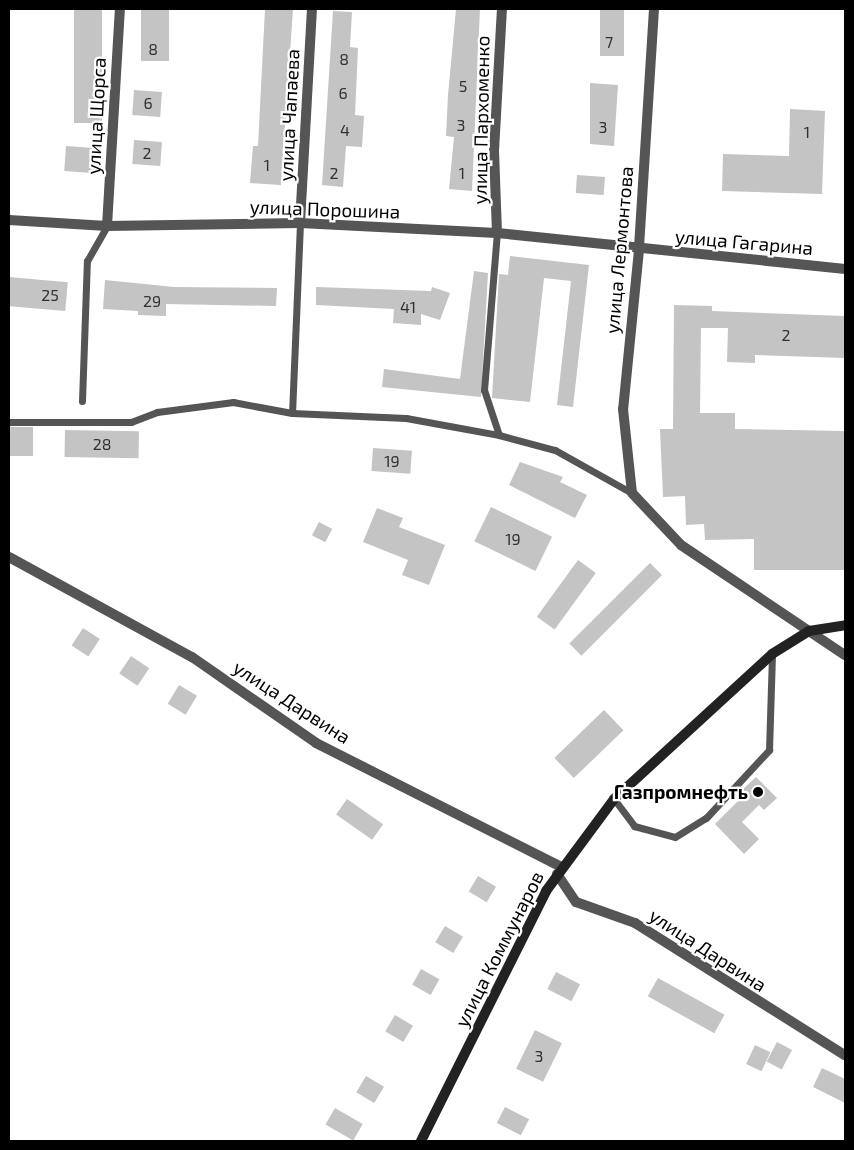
<!DOCTYPE html>
<meta charset="utf-8">
<style>
body{margin:0}
#map{position:relative;width:854px;height:1150px;overflow:hidden;background:#fff;font-family:"Exo 2",sans-serif}
div>[style]{position:absolute}
.building>*{inset:0;background:#c4c4c4;transform-origin:0 0}
.service>*{height:7px;margin:-3.5px;padding:0 3.5px;transform-origin:3.5px;border-radius:3.5px;background:#555}
.minor>*{height:10px;margin:-5px;padding:0 5px;transform-origin:5px;border-radius:5px;background:#555}
.secondary>*{height:10px;margin:-5px;padding:0 5px;transform-origin:5px;border-radius:5px;background:#222}
.dots>*{width:14px;height:14px;translate:-50% -50%;box-sizing:border-box;border:2px solid #fff;border-radius:50%}
span{translate:-50% -50%;white-space:nowrap;text-align:center;line-height:1.15;-webkit-text-stroke:4.5px #fff;paint-order:stroke}
.number-label{font-size:16px;color:#313131}
.number-label span{-webkit-text-stroke-width:0}
.street-label{font-size:19px;color:#000}
.poi-label{font-size:19px;color:#000;font-weight:700}
.right{translate:-100% -50%;text-align:right}
.frame{position:absolute;inset:0;border:10px solid #000;pointer-events:none}
</style>
<div id="map">
<div class="building">
<div style="left:74px;top:9px;width:28px;height:114px"></div>
<div style="left:141px;top:9px;width:28px;height:52px"></div>
<div style="clip-path:polygon(265px 9px,293px 9px,281px 185px,250px 183px,253px 146px,258px 146px)"></div>
<div style="clip-path:polygon(456px 9px,480px 9px,472px 191px,449px 189px,454px 137px,446px 136px,448px 95px)"></div>
<div style="left:600px;top:9px;width:24px;height:47px"></div>
<div style="clip-path:polygon(333px 11px,352px 12px,350px 47px,358px 48px,355px 115px,364px 116px,362px 147px,346px 146px,343px 187px,322px 185px)"></div>
<div style="clip-path:polygon(590px 83px,618px 85px,614px 146px,590px 144px)"></div>
<div style="left:134px;top:90px;width:28px;height:25px;rotate:4deg"></div>
<div style="clip-path:polygon(790px 109px,825px 111px,822px 194px,722px 191px,723px 154px,789px 156px)"></div>
<div style="left:134px;top:140px;width:28px;height:24px;rotate:4deg"></div>
<div style="left:66px;top:146px;width:28px;height:25px;rotate:4deg"></div>
<div style="left:577px;top:175px;width:28px;height:18px;rotate:4deg"></div>
<div style="clip-path:polygon(510px 256px,589px 265px,573px 407px,557px 405px,571px 281px,544px 278px,530px 402px,492px 398px,499px 274px,508px 275px)"></div>
<div style="clip-path:polygon(474px 271px,488px 273px,481px 397px,382px 387px,384px 369px,460px 379px)"></div>
<div style="left:9px;top:277px;width:59px;height:29px;rotate:5deg"></div>
<div style="clip-path:polygon(105px 280px,174px 287px,277px 288px,276px 306px,166px 304px,166px 316px,138px 315px,138px 311px,103px 309px)"></div>
<div style="clip-path:polygon(316px 287px,431px 291px,432px 287px,450px 293px,440px 320px,421px 314px,421px 325px,393px 323px,394px 309px,316px 305px)"></div>
<div style="clip-path:polygon(674px 305px,712px 306px,712px 311px,845px 316px,845px 358px,755px 355px,755px 363px,727px 362px,728px 328px,701px 328px,700px 413px,735px 413px,735px 429px,845px 431px,845px 570px,754px 570px,754px 539px,705px 540px,704px 524px,686px 525px,685px 496px,663px 497px,660px 429px,673px 429px)"></div>
<div style="left:9px;top:427px;width:24px;height:29px"></div>
<div style="left:65px;top:430px;width:74px;height:27px;rotate:1deg"></div>
<div style="left:373px;top:448px;width:39px;height:23px;rotate:4deg"></div>
<div style="clip-path:polygon(520px 462px,563px 477px,560px 482px,587px 495px,575px 518px,509px 485px)"></div>
<div style="left:491px;top:507px;width:68px;height:38px;rotate:26deg"></div>
<div style="clip-path:polygon(377px 508px,403px 518px,399px 527px,445px 545px,429px 585px,402px 575px,408px 560px,363px 542px)"></div>
<div style="left:319px;top:522px;width:15px;height:15px;rotate:28deg"></div>
<div style="left:578px;top:560px;width:22px;height:70px;rotate:36deg"></div>
<div style="left:650px;top:563px;width:17px;height:114px;rotate:45deg"></div>
<div style="left:83px;top:628px;width:20px;height:21px;rotate:33deg"></div>
<div style="left:131px;top:656px;width:22px;height:21px;rotate:34deg"></div>
<div style="left:179px;top:685px;width:21px;height:22px;rotate:31deg"></div>
<div style="left:604px;top:710px;width:28px;height:69px;rotate:46deg"></div>
<div style="clip-path:polygon(756px 777px,777px 798px,764px 810px,759px 805px,742px 822px,759px 839px,744px 854px,715px 824px,745px 794px,742px 790px)"></div>
<div style="left:347px;top:799px;width:44px;height:19px;rotate:35deg"></div>
<div style="left:478px;top:876px;width:21px;height:18px;rotate:31deg"></div>
<div style="left:445px;top:926px;width:21px;height:19px;rotate:31deg"></div>
<div style="left:421px;top:969px;width:21px;height:18px;rotate:29deg"></div>
<div style="left:556px;top:972px;width:27px;height:19px;rotate:27deg"></div>
<div style="left:658px;top:978px;width:76px;height:21px;rotate:29deg"></div>
<div style="left:395px;top:1015px;width:21px;height:19px;rotate:31deg"></div>
<div style="left:535px;top:1030px;width:30px;height:43px;rotate:26deg"></div>
<div style="left:777px;top:1042px;width:17px;height:22px;rotate:28deg"></div>
<div style="left:755px;top:1045px;width:17px;height:21px;rotate:25deg"></div>
<div style="clip-path:polygon(822px 1068px,845px 1079px,845px 1103px,813px 1087px)"></div>
<div style="left:366px;top:1076px;width:21px;height:19px;rotate:31deg"></div>
<div style="left:505px;top:1107px;width:27px;height:18px;rotate:27deg"></div>
<div style="left:335px;top:1108px;width:32px;height:19px;rotate:30deg"></div>
</div>
<div class="service">
<div style="left:300px;top:223px;width:190px;rotate:92.4deg"></div>
<div style="left:292px;top:413px;width:114px;rotate:2.5deg"></div>
<div style="left:406px;top:418px;width:95px;rotate:10.4deg"></div>
<div style="left:499px;top:435px;width:47px;rotate:-108.4deg"></div>
<div style="left:484px;top:390px;width:158px;rotate:-85.3deg"></div>
<div style="left:82px;top:401px;width:140px;rotate:-88deg"></div>
<div style="left:87px;top:261px;width:40px;rotate:-60.3deg"></div>
<div style="left:9px;top:422px;width:122px"></div>
<div style="left:131px;top:422px;width:28px;rotate:-21deg"></div>
<div style="left:157px;top:412px;width:77px;rotate:-7.5deg"></div>
<div style="left:233px;top:402px;width:60px;rotate:10.6deg"></div>
<div style="left:499px;top:435px;width:58px;rotate:15deg"></div>
<div style="left:555px;top:450px;width:88px;rotate:29.2deg"></div>
<div style="left:614px;top:799px;width:34px;rotate:53deg"></div>
<div style="left:634px;top:826px;width:42px;rotate:15deg"></div>
<div style="left:675px;top:837px;width:36px;rotate:-32deg"></div>
<div style="left:706px;top:818px;width:93px;rotate:-47.2deg"></div>
<div style="left:769px;top:750px;width:96px;rotate:-88.2deg"></div>
</div>
<div class="minor">
<div style="left:654px;top:9px;width:241px;rotate:93.6deg"></div>
<div style="left:639px;top:250px;width:160px;rotate:95.7deg"></div>
<div style="left:623px;top:409px;width:84px;rotate:83.9deg"></div>
<div style="left:632px;top:493px;width:71px;rotate:46.7deg"></div>
<div style="left:681px;top:545px;width:197px;rotate:33.9deg"></div>
<div style="left:9px;top:220px;width:98px;rotate:3.5deg"></div>
<div style="left:107px;top:226px;width:193px;rotate:-0.9deg"></div>
<div style="left:300px;top:223px;width:197px;rotate:2.9deg"></div>
<div style="left:497px;top:233px;width:350px;rotate:5.9deg"></div>
<div style="left:300px;top:223px;width:214px;rotate:-86.8deg"></div>
<div style="left:107px;top:226px;width:217px;rotate:-86.6deg"></div>
<div style="left:497px;top:233px;width:82px;rotate:-92.1deg"></div>
<div style="left:494px;top:151px;width:142px;rotate:-86.8deg"></div>
<div style="left:9px;top:557px;width:209px;rotate:28.7deg"></div>
<div style="left:192px;top:657px;width:151px;rotate:34.7deg"></div>
<div style="left:316px;top:743px;width:275px;rotate:26.8deg"></div>
<div style="left:557px;top:874px;width:34px;rotate:56deg"></div>
<div style="left:576px;top:902px;width:63px;rotate:19.6deg"></div>
<div style="left:635px;top:923px;width:248px;rotate:32.2deg"></div>
</div>
<div class="secondary">
<div style="left:421px;top:1141px;width:280px;rotate:-63.4deg"></div>
<div style="left:546px;top:891px;width:114px;rotate:-53.5deg"></div>
<div style="left:614px;top:799px;width:214px;rotate:-42.5deg"></div>
<div style="left:772px;top:654px;width:44px;rotate:-31.9deg"></div>
<div style="left:809px;top:631px;width:36px;rotate:-9deg"></div>
</div>
<div class="dots">
<div style="left:758px;top:792px;background:#000"></div>
</div>
<div class="number-label">
<span style="left:609px;top:42px">7</span>
<span style="left:153px;top:49px">8</span>
<span style="left:344px;top:59px">8</span>
<span style="left:463px;top:86px">5</span>
<span style="left:343px;top:93px">6</span>
<span style="left:148px;top:103px">6</span>
<span style="left:461px;top:125px">3</span>
<span style="left:603px;top:127px">3</span>
<span style="left:345px;top:130px">4</span>
<span style="left:807px;top:132px">1</span>
<span style="left:147px;top:153px">2</span>
<span style="left:267px;top:165px">1</span>
<span style="left:334px;top:173px">2</span>
<span style="left:462px;top:173px">1</span>
<span style="left:50px;top:295px">25</span>
<span style="left:152px;top:301px">29</span>
<span style="left:408px;top:307px">41</span>
<span style="left:786px;top:335px">2</span>
<span style="left:102px;top:444px">28</span>
<span style="left:392px;top:461px">19</span>
<span style="left:513px;top:539px">19</span>
<span style="left:539px;top:1056px">3</span>
</div>
<div class="street-label">
<span style="left:289px;top:115px;rotate:-87deg">улица Чапаева</span>
<span style="left:96px;top:116px;rotate:-87deg">улица Щорса</span>
<span style="left:481px;top:120px;rotate:-89deg">улица Пархоменко</span>
<span style="left:325px;top:209px;rotate:2deg">улица Порошина</span>
<span style="left:744px;top:242px;rotate:5deg">улица Гагарина</span>
<span style="left:619px;top:250px;rotate:-85deg">улица Лермонтова</span>
<span style="left:292px;top:702px;rotate:33deg">улица Дарвина</span>
<span style="left:499px;top:949px;rotate:-63deg">улица Коммунаров</span>
<span style="left:708px;top:950px;rotate:33deg">улица Дарвина</span>
</div>
<div class="poi-label">
<span class="right" style="left:748px;top:792px">Газпромнефть</span>
</div>
<div class="frame"></div>
</div>
